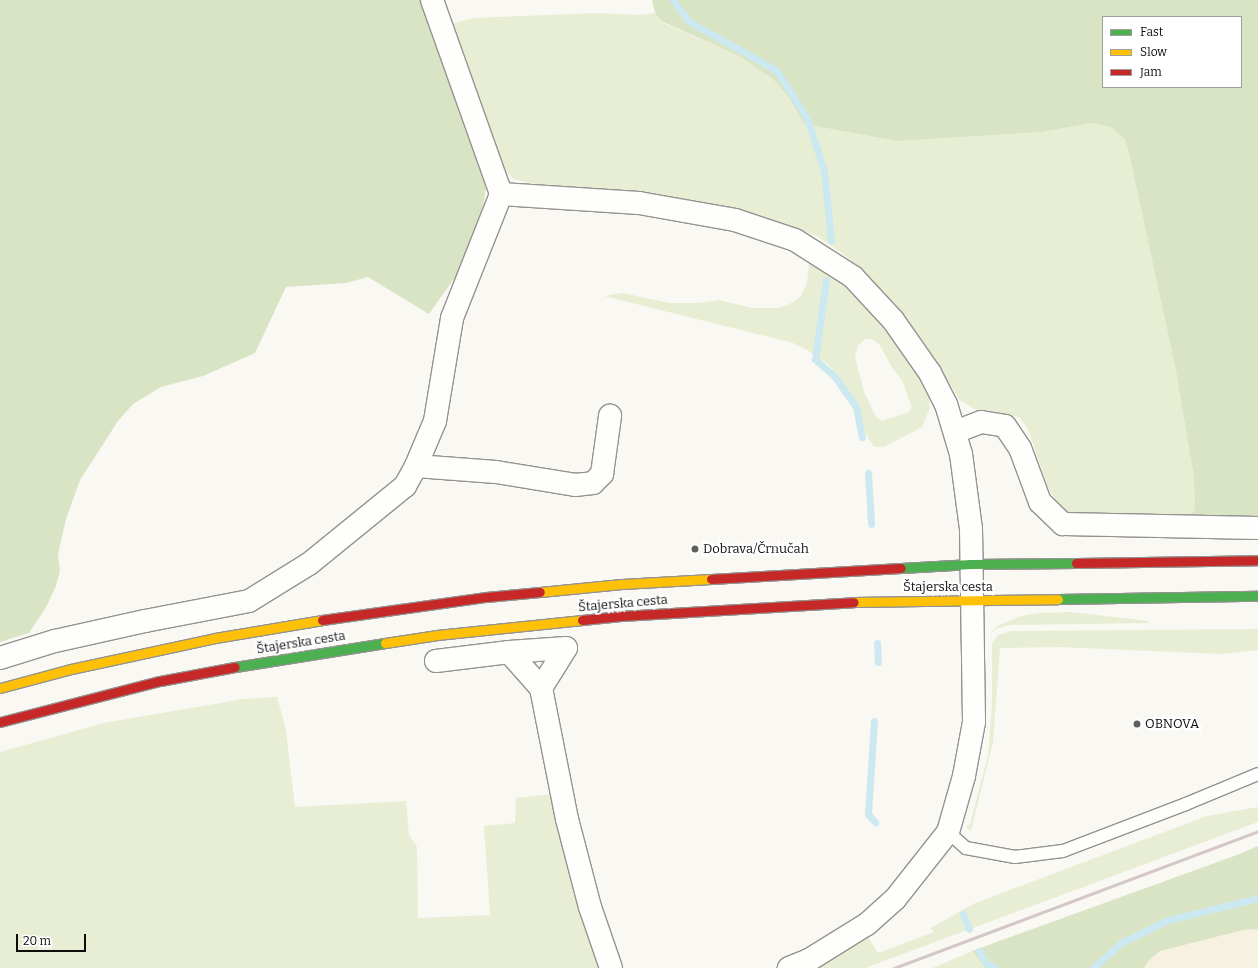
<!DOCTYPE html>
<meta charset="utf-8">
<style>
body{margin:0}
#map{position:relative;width:1258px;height:968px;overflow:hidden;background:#faf8f2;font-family:Bitter,serif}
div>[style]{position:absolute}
.farmland>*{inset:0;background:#f6f1e0}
.green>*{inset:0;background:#e7eed4}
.forest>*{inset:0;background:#d8e4c3}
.stream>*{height:7px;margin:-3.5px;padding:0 3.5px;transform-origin:3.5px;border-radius:3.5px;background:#cce9f1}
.roads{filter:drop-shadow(1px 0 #949390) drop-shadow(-1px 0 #949390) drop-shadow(0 1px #949390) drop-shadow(0 -1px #949390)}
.lane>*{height:12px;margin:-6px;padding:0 6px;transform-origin:6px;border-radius:6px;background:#fefefd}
.street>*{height:22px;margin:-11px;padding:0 11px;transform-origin:11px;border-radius:11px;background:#fefefd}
.fast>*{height:9px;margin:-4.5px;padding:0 4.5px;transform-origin:4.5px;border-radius:4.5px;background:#4caf50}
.slow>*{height:9px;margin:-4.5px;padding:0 4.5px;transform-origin:4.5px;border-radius:4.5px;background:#ffc107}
.jam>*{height:9px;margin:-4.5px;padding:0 4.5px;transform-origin:4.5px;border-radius:4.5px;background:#c62828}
.rail>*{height:3px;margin:-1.5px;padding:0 1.5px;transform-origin:1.5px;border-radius:1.5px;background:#d5c7c8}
.dots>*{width:11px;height:11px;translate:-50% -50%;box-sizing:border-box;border:2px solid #fff;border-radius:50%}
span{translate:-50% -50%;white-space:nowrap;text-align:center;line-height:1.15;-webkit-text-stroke:4px #fff;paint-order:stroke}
.poi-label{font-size:13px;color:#0d0d0d}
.left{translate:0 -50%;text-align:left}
.street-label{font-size:13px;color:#0d0d0d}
.legend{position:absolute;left:1102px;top:16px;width:140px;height:72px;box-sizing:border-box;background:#fff;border:1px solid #9e9e9e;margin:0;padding:5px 7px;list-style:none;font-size:12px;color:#0d0d0d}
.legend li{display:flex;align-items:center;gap:8px;height:20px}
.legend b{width:20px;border:1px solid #9e9e9e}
.scale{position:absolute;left:16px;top:934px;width:70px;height:18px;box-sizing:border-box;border:2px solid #0d0d0d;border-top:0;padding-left:5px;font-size:12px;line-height:14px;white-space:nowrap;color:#0d0d0d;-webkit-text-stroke:3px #fff;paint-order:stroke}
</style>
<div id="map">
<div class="farmland">
<div style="clip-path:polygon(1258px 929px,1258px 968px,1144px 968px,1148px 961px,1160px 951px,1243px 930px)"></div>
</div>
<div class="green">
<div style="clip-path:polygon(597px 13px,639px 15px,655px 13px,661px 22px,670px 26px,739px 56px,773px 79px,789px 98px,804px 124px,897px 141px,1042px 132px,1092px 123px,1111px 126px,1125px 139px,1129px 153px,1176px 371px,1193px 472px,1195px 497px,1194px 510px,1190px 518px,1084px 516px,1067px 512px,1056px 501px,1047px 485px,1028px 429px,1019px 417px,974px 409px,960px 400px,904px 315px,861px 269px,842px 253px,817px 236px,714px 205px,662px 197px,530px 183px,514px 179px,505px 171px,450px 24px,473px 18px)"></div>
<div style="clip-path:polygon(evenodd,809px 261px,850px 289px,868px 307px,897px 342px,923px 379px,929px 395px,930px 408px,922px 427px,884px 447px,874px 447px,866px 435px,841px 381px,829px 365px,807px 350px,793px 343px,604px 296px,623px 293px,669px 303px,699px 303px,719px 300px,752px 308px,777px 308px,788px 305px,800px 297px,807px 283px,809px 261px,865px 339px,872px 339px,879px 344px,893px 369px,902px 380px,912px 408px,908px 412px,882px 421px,876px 417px,864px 392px,855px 357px,858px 346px,865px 339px)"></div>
<div style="clip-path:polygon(1071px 612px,1149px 621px,1149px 623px,1009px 625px,998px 628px,991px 633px,997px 626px,1021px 616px,1040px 613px)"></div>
<div style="clip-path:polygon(1258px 629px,1258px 650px,1222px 654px,1058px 647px,1000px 648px,993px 742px,971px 831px,968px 829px,967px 826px,970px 824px,988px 755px,992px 706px,992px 644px,998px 635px,1012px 631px)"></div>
<div style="clip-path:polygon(277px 697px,286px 730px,295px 807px,406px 801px,409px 835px,417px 847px,418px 918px,490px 915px,484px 826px,515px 823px,516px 798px,553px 794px,604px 968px,0 968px,0 752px,104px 723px,243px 699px)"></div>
<div style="clip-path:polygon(1258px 807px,1258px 822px,865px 968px,816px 968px,867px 935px,878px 953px,934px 932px,931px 928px,973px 904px,1207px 816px)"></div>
<div style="clip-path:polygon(972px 951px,985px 968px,932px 968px,940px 965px)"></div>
</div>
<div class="forest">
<div style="clip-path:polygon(0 0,421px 0,450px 65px,482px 154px,486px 188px,482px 213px,463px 266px,429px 314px,368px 277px,346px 283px,286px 287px,255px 353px,203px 376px,161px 387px,133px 404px,118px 421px,80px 480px,66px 519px,58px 554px,60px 571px,56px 586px,46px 607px,29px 633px,0 642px)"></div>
<div style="clip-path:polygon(evenodd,652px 0,1258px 0,1258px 519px,1190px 518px,1194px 510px,1195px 497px,1193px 472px,1176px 371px,1129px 153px,1125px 139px,1111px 127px,1092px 123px,1042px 132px,897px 141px,804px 124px,789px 98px,773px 79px,739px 56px,661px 21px,655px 13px,652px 0,1103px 17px,1241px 17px,1241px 87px,1103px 87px,1103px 17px)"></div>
<div style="clip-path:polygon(1258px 846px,1258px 929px,1243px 930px,1160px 951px,1148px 961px,1144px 968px,985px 968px,972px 951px,1237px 855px)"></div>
</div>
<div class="stream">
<div style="left:673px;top:0;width:26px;rotate:54deg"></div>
<div style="left:688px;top:21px;width:101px;rotate:29.1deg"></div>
<div style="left:776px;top:70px;width:57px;rotate:57.1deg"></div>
<div style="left:807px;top:118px;width:56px;rotate:72.2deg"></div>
<div style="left:824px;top:171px;width:70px;rotate:84.3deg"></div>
<div style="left:826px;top:280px;width:80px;rotate:97.9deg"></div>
<div style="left:815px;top:359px;width:27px;rotate:42deg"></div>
<div style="left:835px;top:377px;width:37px;rotate:55deg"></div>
<div style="left:856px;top:407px;width:31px;rotate:79deg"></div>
<div style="left:868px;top:473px;width:51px;rotate:86.6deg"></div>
<div style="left:877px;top:643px;width:19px;rotate:87deg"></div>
<div style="left:874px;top:721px;width:93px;rotate:93.7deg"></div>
<div style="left:868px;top:814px;width:11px;rotate:49deg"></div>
<div style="left:963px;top:914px;width:16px;rotate:68deg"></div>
<div style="left:979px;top:951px;width:14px;rotate:60deg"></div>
<div style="left:986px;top:963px;width:10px;rotate:29deg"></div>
<div style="left:1093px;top:968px;width:38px;rotate:-42deg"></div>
<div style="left:1121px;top:943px;width:52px;rotate:-26.1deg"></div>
<div style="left:1168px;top:920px;width:93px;rotate:-13.7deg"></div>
</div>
<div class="roads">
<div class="lane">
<div style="left:948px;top:832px;width:24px;rotate:42deg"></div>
<div style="left:966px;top:848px;width:50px;rotate:10.4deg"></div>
<div style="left:1015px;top:857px;width:48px;rotate:-7.1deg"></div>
<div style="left:1063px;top:851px;width:132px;rotate:-20.9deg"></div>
<div style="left:1186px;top:804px;width:78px;rotate:-22.6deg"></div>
</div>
<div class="street">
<div style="left:432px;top:0;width:206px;rotate:70.4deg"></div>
<div style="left:955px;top:432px;width:28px;rotate:-21deg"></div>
<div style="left:981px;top:422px;width:24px;rotate:9deg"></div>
<div style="left:1005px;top:426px;width:27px;rotate:56deg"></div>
<div style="left:1020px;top:448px;width:58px;rotate:69.7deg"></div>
<div style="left:1040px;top:502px;width:32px;rotate:44deg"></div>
<div style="left:1063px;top:524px;width:195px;rotate:1.2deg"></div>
<div style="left:416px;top:466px;width:80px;rotate:4.3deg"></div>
<div style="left:496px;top:472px;width:80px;rotate:9.3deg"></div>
<div style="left:575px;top:485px;width:18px;rotate:-6deg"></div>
<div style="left:593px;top:483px;width:13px;rotate:-45deg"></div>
<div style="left:602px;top:474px;width:59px;rotate:-82.1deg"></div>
<div style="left:566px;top:648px;width:47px;rotate:122deg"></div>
<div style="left:541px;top:688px;width:134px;rotate:78.8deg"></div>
<div style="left:567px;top:819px;width:91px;rotate:75.4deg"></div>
<div style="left:590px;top:907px;width:65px;rotate:71deg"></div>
<div style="left:509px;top:652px;width:57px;rotate:-4deg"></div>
<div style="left:0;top:658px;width:58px;rotate:-17.2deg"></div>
<div style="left:55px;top:641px;width:92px;rotate:-12.5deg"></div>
<div style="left:145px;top:621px;width:106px;rotate:-10.9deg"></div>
<div style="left:249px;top:601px;width:70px;rotate:-31.7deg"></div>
<div style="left:309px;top:564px;width:124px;rotate:-39.1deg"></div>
<div style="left:405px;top:486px;width:23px;rotate:-61deg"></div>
<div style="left:416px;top:466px;width:49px;rotate:-67.1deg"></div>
<div style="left:435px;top:421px;width:104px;rotate:-80.6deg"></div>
<div style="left:452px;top:318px;width:133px;rotate:-68.4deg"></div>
<div style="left:501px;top:194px;width:138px;rotate:3.7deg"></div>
<div style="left:639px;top:203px;width:97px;rotate:10deg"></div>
<div style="left:735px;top:220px;width:63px;rotate:18.4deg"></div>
<div style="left:795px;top:240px;width:69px;rotate:32.5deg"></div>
<div style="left:853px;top:277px;width:59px;rotate:47.1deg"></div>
<div style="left:893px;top:320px;width:65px;rotate:55.1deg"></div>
<div style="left:930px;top:373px;width:35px;rotate:63deg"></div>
<div style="left:946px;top:404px;width:52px;rotate:73.3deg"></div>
<div style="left:961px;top:454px;width:76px;rotate:82.4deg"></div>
<div style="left:971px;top:529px;width:193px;rotate:89.1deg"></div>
<div style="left:974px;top:722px;width:55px;rotate:100.5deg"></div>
<div style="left:964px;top:776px;width:58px;rotate:105.9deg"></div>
<div style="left:948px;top:832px;width:85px;rotate:128.3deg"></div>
<div style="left:895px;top:899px;width:38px;rotate:138deg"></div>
<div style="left:867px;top:924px;width:68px;rotate:148.2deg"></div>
<div style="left:809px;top:960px;width:22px;rotate:158deg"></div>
<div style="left:436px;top:661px;width:74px;rotate:-7deg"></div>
<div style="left:509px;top:652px;width:48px;rotate:48.4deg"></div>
</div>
<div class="fast">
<div style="left:901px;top:568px;width:70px;rotate:-3.3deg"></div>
<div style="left:971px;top:564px;width:105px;rotate:-0.5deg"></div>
<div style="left:1058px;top:599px;width:200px;rotate:-0.9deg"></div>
<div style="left:235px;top:667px;width:152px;rotate:-9.1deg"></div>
</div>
<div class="slow">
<div style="left:540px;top:592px;width:82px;rotate:-5.6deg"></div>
<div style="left:622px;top:584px;width:89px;rotate:-3.2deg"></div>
<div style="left:854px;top:602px;width:204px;rotate:-0.8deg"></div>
<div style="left:385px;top:643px;width:53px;rotate:-8.7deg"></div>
<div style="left:437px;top:635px;width:146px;rotate:-5.9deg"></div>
<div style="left:0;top:688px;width:73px;rotate:-15deg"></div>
<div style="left:71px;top:669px;width:147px;rotate:-12.1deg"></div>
<div style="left:215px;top:638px;width:109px;rotate:-9.5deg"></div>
</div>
<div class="jam">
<div style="left:1076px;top:563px;width:182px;rotate:-0.9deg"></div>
<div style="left:711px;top:579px;width:190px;rotate:-3.3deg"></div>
<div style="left:322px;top:620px;width:166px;rotate:-8deg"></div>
<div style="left:486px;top:597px;width:54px;rotate:-5.3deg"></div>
<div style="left:582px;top:620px;width:39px;rotate:-6deg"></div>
<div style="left:621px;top:616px;width:233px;rotate:-3.4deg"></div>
<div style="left:0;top:722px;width:165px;rotate:-14.4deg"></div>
<div style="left:160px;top:681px;width:76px;rotate:-10.6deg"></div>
</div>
</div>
<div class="rail">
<div style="left:894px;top:968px;width:389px;rotate:-20.6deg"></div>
</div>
<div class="dots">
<div style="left:695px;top:549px;background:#605f5d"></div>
<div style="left:1137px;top:724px;background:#605f5d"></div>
</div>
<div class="poi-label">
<span class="left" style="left:703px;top:549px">Dobrava/Črnučah</span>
<span class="left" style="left:1145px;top:724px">OBNOVA</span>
</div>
<div class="street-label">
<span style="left:948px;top:587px">Štajerska cesta</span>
<span style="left:623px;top:604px;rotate:-5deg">Štajerska cesta</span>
<span style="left:301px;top:643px;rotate:-9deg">Štajerska cesta</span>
</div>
<ul class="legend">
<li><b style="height:5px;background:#4caf50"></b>Fast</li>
<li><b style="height:5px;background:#ffc107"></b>Slow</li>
<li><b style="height:5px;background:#c62828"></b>Jam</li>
</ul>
<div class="scale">20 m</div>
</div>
